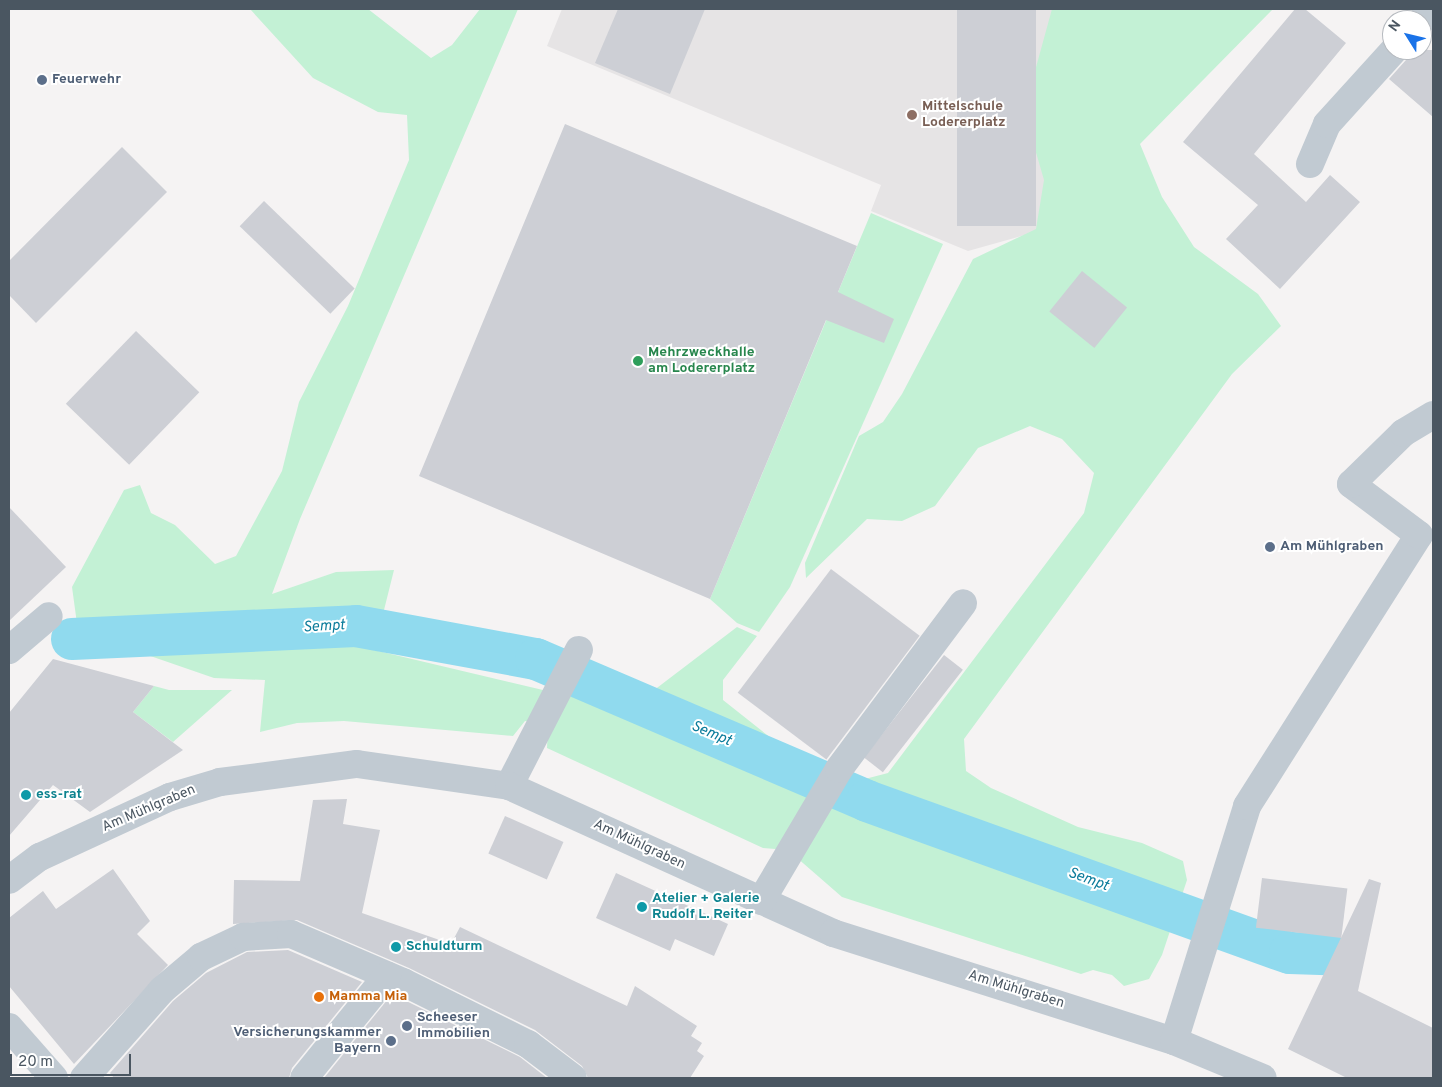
<!DOCTYPE html>
<meta charset="utf-8">
<style>
body{margin:0}
#map{position:relative;width:1442px;height:1087px;overflow:hidden;background:#f5f3f3;font-family:Overpass,sans-serif}
div>[style]{position:absolute}
.education>*{inset:0;background:#e6e4e5}
.green>*{inset:0;background:#c3f1d5}
.canal>*{height:42px;margin:-21px;padding:0 21px;transform-origin:21px;border-radius:21px;background:#90daee}
.building>*{inset:0;background:#cdcfd5;transform-origin:0 0}
.minor>*{height:28px;margin:-14px;padding:0 14px;transform-origin:14px;border-radius:14px;background:#c1cad2}
.dots>*{width:14px;height:14px;translate:-50% -50%;box-sizing:border-box;border:2px solid #fff;border-radius:50%}
span{translate:-50% -50%;white-space:nowrap;text-align:center;line-height:1.15;-webkit-text-stroke:4px #fff;paint-order:stroke}
.service-label{font-size:14px;color:#4e5e75;font-weight:700}
.left{translate:0 -50%;text-align:left}
.right{translate:-100% -50%;text-align:right}
.education-label{font-size:14px;color:#785e54;font-weight:700}
.leisure-label{font-size:14px;color:#27864d;font-weight:700}
.culture-label{font-size:14px;color:#0d838f;font-weight:700}
.street-label{font-size:14px;color:#4a5661}
.food-label{font-size:14px;color:#c56008;font-weight:700}
.water-label{font-size:15px;color:#0c7c9b;font-style:italic}
.frame{position:absolute;inset:0;border:10px solid #4a5661;pointer-events:none}
.north{position:absolute;left:1382px;top:10px;width:50px;height:50px;box-sizing:border-box;background:#fff;border:1px solid #b7bbc0;border-radius:50%;rotate:306deg;font-size:14px;font-weight:700;line-height:20px;text-align:center;color:#4a5661}
.north::after{content:'';display:block;margin:auto;width:18px;height:22px;background:#1a73e8;clip-path:polygon(50% 0,100% 100%,50% 72%,0 100%)}
.scale{position:absolute;left:10px;top:1054px;width:121px;height:22px;box-sizing:border-box;border:2px solid #4a5661;border-top:0;padding-left:6px;font-size:15px;line-height:18px;white-space:nowrap;color:#4a5661;-webkit-text-stroke:4px #fff;paint-order:stroke}
</style>
<div id="map">
<div class="education">
<div style="clip-path:polygon(562px 9px,1170px 9px,1043px 230px,968px 251px,871px 211px,881px 185px,547px 46px)"></div>
</div>
<div class="green">
<div style="clip-path:polygon(250px 9px,368px 9px,431px 58px,452px 45px,480px 9px,518px 9px,300px 519px,272px 594px,336px 572px,394px 570px,374px 650px,581px 699px,620px 716px,737px 627px,757px 636px,723px 680px,723px 700px,791px 754px,835px 775px,861px 780px,888px 773px,1084px 513px,1094px 473px,1062px 439px,1030px 426px,978px 448px,935px 506px,902px 521px,867px 519px,806px 578px,805px 563px,859px 436px,883px 422px,902px 394px,973px 259px,1036px 229px,1044px 180px,1024px 111px,1052px 9px,1273px 9px,1140px 144px,1162px 197px,1194px 247px,1258px 294px,1281px 326px,1232px 374px,964px 739px,966px 771px,991px 788px,1078px 827px,1142px 843px,1183px 861px,1187px 880px,1162px 955px,1149px 979px,1124px 986px,1112px 975px,1093px 970px,1081px 974px,842px 897px,788px 850px,763px 848px,547px 748px,548px 726px,525px 721px,513px 736px,344px 721px,297px 723px,260px 732px,265px 680px,214px 678px,78px 631px,72px 587px,124px 490px,140px 485px,151px 513px,175px 525px,215px 564px,236px 556px,282px 471px,299px 402px,348px 306px,409px 160px,407px 115px,378px 112px,313px 78px)"></div>
<div style="clip-path:polygon(871px 213px,943px 244px,790px 587px,759px 632px,737px 623px,710px 599px)"></div>
<div style="clip-path:polygon(154px 686px,169px 690px,232px 690px,173px 742px,133px 712px)"></div>
</div>
<div class="canal">
<div style="left:72px;top:639px;width:284px;rotate:-2.6deg"></div>
<div style="left:356px;top:626px;width:183px;rotate:10.4deg"></div>
<div style="left:536px;top:659px;width:360px;rotate:23.2deg"></div>
<div style="left:867px;top:801px;width:449px;rotate:19.8deg"></div>
<div style="left:1290px;top:953px;width:38px;rotate:2deg"></div>
</div>
<div class="building">
<div style="clip-path:polygon(618px 9px,705px 9px,670px 94px,595px 63px)"></div>
<div style="left:957px;top:9px;width:79px;height:217px"></div>
<div style="clip-path:polygon(1295px 9px,1305px 9px,1346px 43px,1254px 154px,1306px 202px,1330px 175px,1360px 202px,1280px 289px,1226px 239px,1258px 205px,1183px 142px)"></div>
<div style="clip-path:polygon(1409px 50px,1433px 50px,1433px 117px,1389px 79px,1406px 60px)"></div>
<div style="clip-path:polygon(565px 124px,857px 246px,838px 292px,894px 319px,884px 343px,826px 320px,710px 599px,419px 476px)"></div>
<div style="clip-path:polygon(122px 147px,167px 192px,36px 323px,9px 295px,9px 261px)"></div>
<div style="left:264px;top:201px;width:126px;height:35px;rotate:44deg"></div>
<div style="left:1082px;top:271px;width:58px;height:52px;rotate:39deg"></div>
<div style="left:136px;top:331px;width:88px;height:101px;rotate:44deg"></div>
<div style="clip-path:polygon(9px 507px,66px 567px,9px 621px)"></div>
<div style="left:831px;top:569px;width:111px;height:155px;rotate:37deg"></div>
<div style="left:944px;top:655px;width:24px;height:130px;rotate:38deg"></div>
<div style="clip-path:polygon(53px 659px,154px 686px,133px 712px,183px 750px,90px 812px,53px 785px,9px 836px,9px 713px)"></div>
<div style="clip-path:polygon(347px 799px,343px 824px,380px 830px,362px 913px,451px 944px,460px 927px,627px 1006px,635px 986px,697px 1026px,691px 1036px,702px 1043px,697px 1051px,704px 1056px,690px 1078px,588px 1078px,582px 1066px,535px 1030px,409px 968px,297px 920px,233px 924px,234px 880px,300px 881px,313px 800px)"></div>
<div style="left:505px;top:816px;width:64px;height:41px;rotate:24deg"></div>
<div style="clip-path:polygon(113px 869px,150px 921px,137px 934px,168px 965px,74px 1064px,9px 986px,9px 918px,43px 891px,56px 909px)"></div>
<div style="clip-path:polygon(616px 873px,728px 924px,714px 956px,675px 939px,670px 951px,596px 918px)"></div>
<div style="left:1262px;top:878px;width:86px;height:50px;rotate:7deg"></div>
<div style="clip-path:polygon(1369px 879px,1381px 883px,1358px 991px,1433px 1028px,1433px 1078px,1347px 1078px,1288px 1049px)"></div>
<div style="clip-path:polygon(288px 950px,362px 982px,292px 1068px,289px 1078px,114px 1078px,110px 1073px,173px 1001px,206px 973px,247px 952px)"></div>
<div style="clip-path:polygon(392px 994px,520px 1057px,547px 1078px,324px 1078px)"></div>
</div>
<div class="minor">
<div style="left:1422px;top:20px;width:15px;rotate:-48deg"></div>
<div style="left:1310px;top:164px;width:43px;rotate:-67deg"></div>
<div style="left:1327px;top:124px;width:100px;rotate:-47.8deg"></div>
<div style="left:9px;top:650px;width:52px;rotate:-40.4deg"></div>
<div style="left:509px;top:786px;width:153px;rotate:-62.8deg"></div>
<div style="left:9px;top:880px;width:39px;rotate:-37deg"></div>
<div style="left:40px;top:857px;width:143px;rotate:-24.8deg"></div>
<div style="left:170px;top:797px;width:52px;rotate:-16.7deg"></div>
<div style="left:220px;top:782px;width:138px;rotate:-7.5deg"></div>
<div style="left:357px;top:764px;width:154px;rotate:8.2deg"></div>
<div style="left:509px;top:786px;width:356px;rotate:24.4deg"></div>
<div style="left:833px;top:933px;width:358px;rotate:17.6deg"></div>
<div style="left:1174px;top:1041px;width:96px;rotate:22.6deg"></div>
<div style="left:761px;top:901px;width:153px;rotate:-59.4deg"></div>
<div style="left:839px;top:769px;width:207px;rotate:-53.2deg"></div>
<div style="left:9px;top:1027px;width:68px;rotate:48.6deg"></div>
<div style="left:1174px;top:1041px;width:246px;rotate:-72.7deg"></div>
<div style="left:1247px;top:806px;width:321px;rotate:-57.6deg"></div>
<div style="left:1419px;top:535px;width:85px;rotate:-143.1deg"></div>
<div style="left:1351px;top:484px;width:73px;rotate:-44.4deg"></div>
<div style="left:1403px;top:433px;width:35px;rotate:-31deg"></div>
<div style="left:84px;top:1078px;width:118px;rotate:-48.4deg"></div>
<div style="left:162px;top:990px;width:51px;rotate:-40.2deg"></div>
<div style="left:201px;top:957px;width:47px;rotate:-25.5deg"></div>
<div style="left:243px;top:937px;width:48px;rotate:-3.6deg"></div>
<div style="left:291px;top:934px;width:122px;rotate:23.2deg"></div>
<div style="left:403px;top:982px;width:140px;rotate:26.4deg"></div>
<div style="left:528px;top:1044px;width:56px;rotate:37.1deg"></div>
<div style="left:304px;top:1078px;width:132px;rotate:-50.9deg"></div>
</div>
<div class="dots">
<div style="left:42px;top:80px;background:#5c6f8a"></div>
<div style="left:912px;top:115px;background:#8d6e63"></div>
<div style="left:638px;top:361px;background:#2e9e5b"></div>
<div style="left:1270px;top:547px;background:#5c6f8a"></div>
<div style="left:26px;top:795px;background:#0f9aa8"></div>
<div style="left:642px;top:907px;background:#0f9aa8"></div>
<div style="left:396px;top:947px;background:#0f9aa8"></div>
<div style="left:319px;top:997px;background:#e8710a"></div>
<div style="left:407px;top:1026px;background:#5c6f8a"></div>
<div style="left:391px;top:1041px;background:#5c6f8a"></div>
</div>
<div class="service-label">
<span class="left" style="left:52px;top:80px">Feuerwehr</span>
<span class="left" style="left:1280px;top:547px">Am Mühlgraben</span>
<span class="left" style="left:417px;top:1026px">Scheeser<br>Immobilien</span>
<span class="right" style="left:381px;top:1041px">Versicherungskammer<br>Bayern</span>
</div>
<div class="education-label">
<span class="left" style="left:922px;top:115px">Mittelschule<br>Lodererplatz</span>
</div>
<div class="leisure-label">
<span class="left" style="left:648px;top:361px">Mehrzweckhalle<br>am Lodererplatz</span>
</div>
<div class="culture-label">
<span class="left" style="left:36px;top:795px">ess-rat</span>
<span class="left" style="left:652px;top:907px">Atelier + Galerie<br>Rudolf L. Reiter</span>
<span class="left" style="left:406px;top:947px">Schuldturm</span>
</div>
<div class="street-label">
<span style="left:149px;top:809px;rotate:-23deg">Am Mühlgraben</span>
<span style="left:639px;top:845px;rotate:25deg">Am Mühlgraben</span>
<span style="left:1016px;top:990px;rotate:17deg">Am Mühlgraben</span>
</div>
<div class="food-label">
<span class="left" style="left:329px;top:997px">Mamma Mia</span>
</div>
<div class="water-label">
<span style="left:324px;top:627px;rotate:-3deg">Sempt</span>
<span style="left:711px;top:734px;rotate:23deg">Sempt</span>
<span style="left:1088px;top:880px;rotate:20deg">Sempt</span>
</div>
<div class="frame"></div>
<div class="north">N</div>
<div class="scale">20 m</div>
</div>
